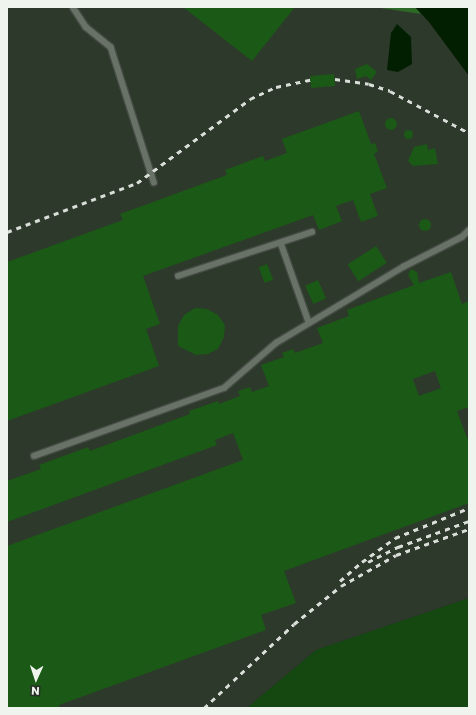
<!DOCTYPE html>
<style>
body{margin:0}
#map{position:relative;width:476px;height:715px;overflow:hidden;background:#262e25;font-family:Poppins,sans-serif}
div>[style]{position:absolute}
.built>*{inset:0;background:#2d392b}
.green>*{inset:0;background:#154811}
.forest>*{inset:0;background:#2d6927}
.water>*{inset:0;background:#022001}
.building>*{inset:0;background:#1b5916;transform-origin:0 0}
.round{border-radius:50%}
.roads{filter:drop-shadow(1px 0 #454b44) drop-shadow(-1px 0 #454b44) drop-shadow(0 1px #454b44) drop-shadow(0 -1px #454b44)}
.lane>*{height:5.5px;margin:-2.75px;padding:0 2.75px;transform-origin:2.75px;border-radius:2.75px;background:#687267}
.rail>*{height:3px;margin-top:-1.5px;transform-origin:0;background:repeating-linear-gradient(90deg,#d9ded8 0 5px,transparent 0 10px)}
span{translate:-50% -50%;white-space:nowrap;text-align:center;line-height:1.15;-webkit-text-stroke:3px #262e25;paint-order:stroke}
.frame{position:absolute;inset:0;border:8px solid #eff4ee;pointer-events:none}
.north{position:absolute;left:16px;top:659px;width:40px;height:40px;-webkit-text-stroke:3px #262e25;paint-order:stroke;rotate:183deg;font-size:11px;font-weight:700;line-height:16px;text-align:center;color:#eff4ee}
.north::after{content:'';display:block;margin:auto;width:14px;height:18px;background:#eff4ee;clip-path:polygon(50% 0,100% 100%,50% 72%,0 100%)}
</style>
<div id="map">
<div class="built">
<div style="clip-path:polygon(7px 7px,415px 7px,429px 22px,469px 76px,469px 598px,316px 650px,247px 708px,7px 708px)"></div>
</div>
<div class="green">
<div style="clip-path:polygon(469px 598px,469px 708px,247px 708px,316px 650px)"></div>
</div>
<div class="forest">
<div style="clip-path:polygon(374px 7px,415px 7px,421px 14px)"></div>
</div>
<div class="water">
<div style="clip-path:polygon(415px 7px,469px 7px,469px 76px,429px 22px)"></div>
<div style="clip-path:polygon(397px 24px,411px 37px,412px 64px,398px 72px,387px 70px,391px 33px)"></div>
</div>
<div class="building">
<div style="clip-path:polygon(183px 7px,295px 7px,252px 61px)"></div>
<div style="clip-path:polygon(367px 64px,377px 72px,371px 80px,366px 76px,357px 79px,355px 69px)"></div>
<div style="left:334px;top:74px;width:12px;height:24px;rotate:85deg"></div>
<div style="clip-path:polygon(359px 111px,371px 144px,375px 143px,378px 152px,374px 154px,387px 188px,370px 194px,378px 216px,361px 222px,353px 200px,336px 206px,342px 221px,319px 230px,313px 215px,143px 276px,160px 324px,146px 329px,159px 366px,7px 421px,7px 262px,123px 220px,120px 214px,227px 175px,225px 170px,263px 156px,265px 161px,287px 153px,282px 139px)"></div>
<div class="round" style="left:385px;top:118px;width:12px;height:12px"></div>
<div class="round" style="left:403.5px;top:129.5px;width:9px;height:9px"></div>
<div style="clip-path:polygon(427px 144px,428px 150px,435px 148px,438px 164px,413px 166px,408px 161px,414px 147px)"></div>
<div class="round" style="left:419px;top:219px;width:12px;height:12px"></div>
<div style="left:376px;top:246px;width:20px;height:34px;rotate:57deg"></div>
<div style="left:267px;top:264px;width:17px;height:9px;rotate:69deg"></div>
<div style="clip-path:polygon(evenodd,411px 269px,417px 272px,419px 283px,451px 272px,462px 304px,469px 301px,469px 407px,457px 411px,469px 443px,469px 503px,284px 571px,296px 603px,261px 615px,266px 630px,59px 705px,60px 708px,7px 708px,7px 546px,243px 460px,233px 433px,215px 440px,217px 445px,7px 522px,7px 481px,41px 469px,39px 465px,88px 447px,90px 451px,190px 414px,189px 411px,218px 401px,219px 404px,240px 396px,238px 391px,250px 387px,252px 392px,269px 386px,261px 365px,284px 357px,282px 353px,293px 349px,295px 353px,323px 343px,317px 328px,349px 316px,347px 310px,414px 285px,408px 275px,411px 269px,435px 371px,441px 388px,419px 396px,413px 379px,435px 371px)"></div>
<div style="left:318px;top:280px;width:20px;height:14px;rotate:66deg"></div>
<div style="clip-path:polygon(195px 308px,207px 309px,218px 315px,225px 325px,224px 337px,218px 349px,208px 354px,196px 355px,178px 346px,178px 326px,184px 315px)"></div>
</div>
<div class="roads">
<div class="lane">
<div style="left:73px;top:7px;width:24px;rotate:57deg"></div>
<div style="left:86px;top:27px;width:32px;rotate:39deg"></div>
<div style="left:111px;top:47px;width:142px;rotate:72.3deg"></div>
<div style="left:281px;top:243px;width:84px;rotate:70.5deg"></div>
<div style="left:178px;top:276px;width:141px;rotate:-18.2deg"></div>
<div style="left:34px;top:456px;width:202px;rotate:-19.7deg"></div>
<div style="left:224px;top:388px;width:69px;rotate:-40.9deg"></div>
<div style="left:276px;top:343px;width:148px;rotate:-30.9deg"></div>
<div style="left:403px;top:267px;width:66px;rotate:-27deg"></div>
<div style="left:462px;top:237px;width:10px;rotate:-45deg"></div>
</div>
</div>
<div class="rail">
<div style="left:335px;top:79px;width:34px;rotate:8deg"></div>
<div style="left:369px;top:84px;width:22px;rotate:18deg"></div>
<div style="left:390px;top:91px;width:89px;rotate:28deg"></div>
<div style="left:7px;top:232px;width:139px;rotate:-20.7deg"></div>
<div style="left:137px;top:183px;width:141px;rotate:-36.6deg"></div>
<div style="left:250px;top:99px;width:29px;rotate:-25deg"></div>
<div style="left:276px;top:87px;width:35px;rotate:-12deg"></div>
<div style="left:368px;top:562px;width:34px;rotate:-27deg"></div>
<div style="left:398px;top:547px;width:76px;rotate:-20.1deg"></div>
<div style="left:340px;top:581px;width:29px;rotate:-41deg"></div>
<div style="left:362px;top:562px;width:41px;rotate:-36deg"></div>
<div style="left:395px;top:538px;width:80px;rotate:-22.1deg"></div>
<div style="left:204px;top:708px;width:123px;rotate:-43deg"></div>
<div style="left:294px;top:624px;width:60px;rotate:-39deg"></div>
<div style="left:341px;top:586px;width:63px;rotate:-29.4deg"></div>
<div style="left:396px;top:555px;width:77px;rotate:-19.6deg"></div>
</div>
<div class="frame"></div>
<div class="north">N</div>
</div>
